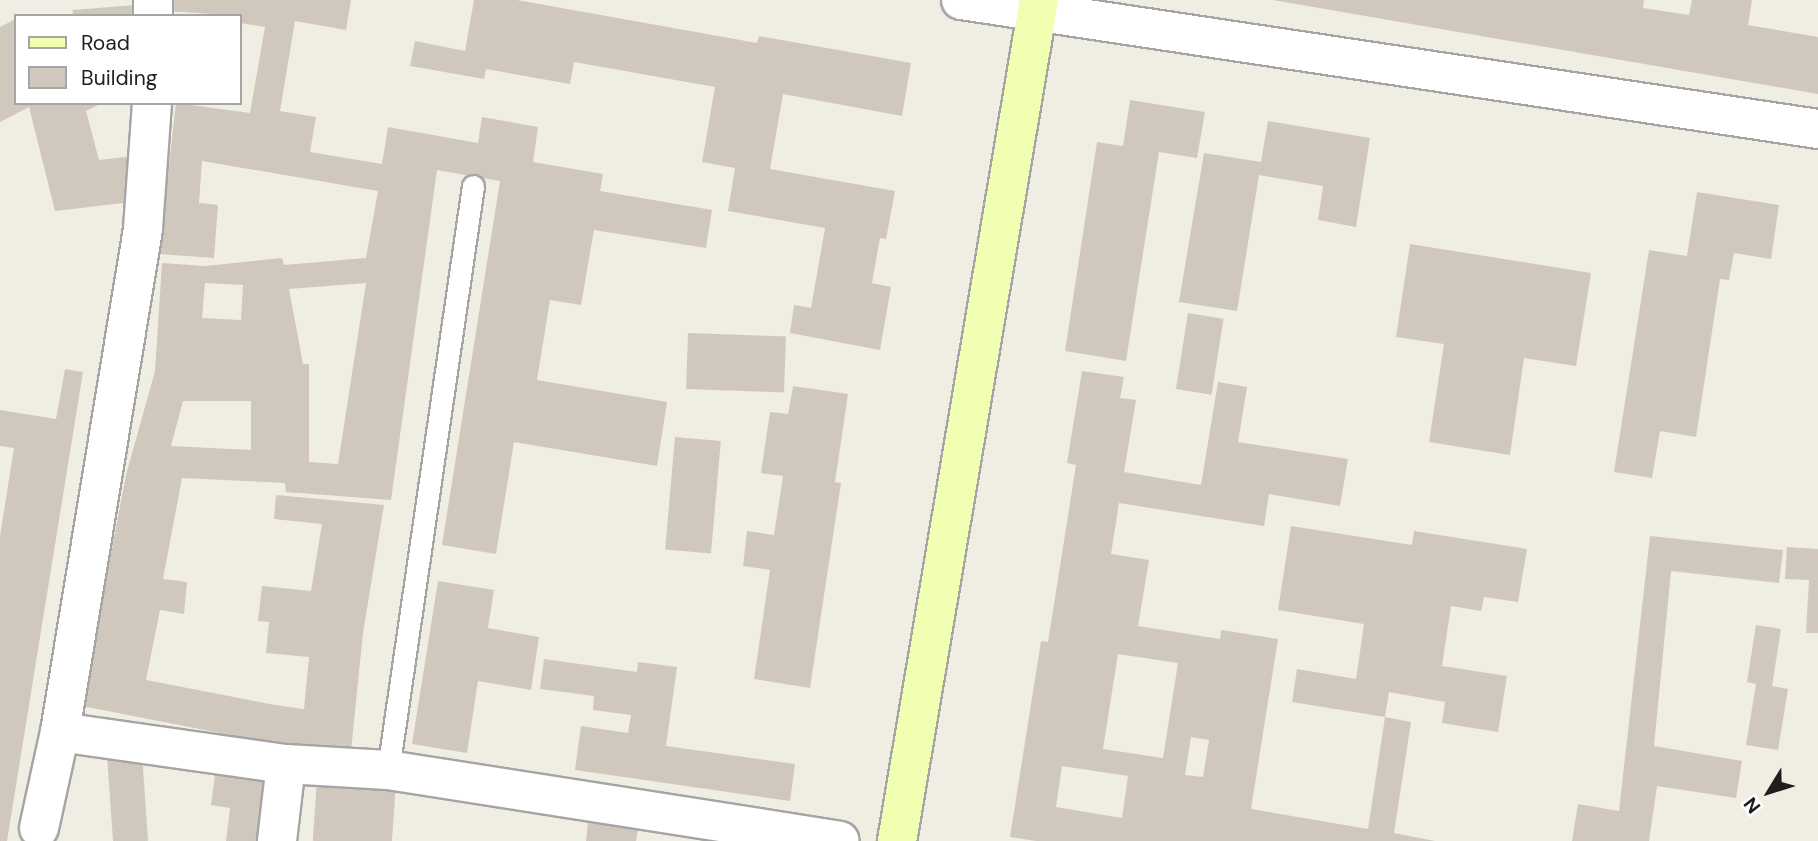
<!DOCTYPE html>
<style>
body{margin:0}
#map{position:relative;width:1818px;height:841px;overflow:hidden;background:#f0eee3;font-family:"DM Sans",sans-serif}
div>[style]{position:absolute}
.building>*{inset:0;background:#d0c8bc;transform-origin:0 0}
.roads{filter:drop-shadow(2px 0 #a5a5a5) drop-shadow(-2px 0 #a5a5a5) drop-shadow(0 2px #a5a5a5) drop-shadow(0 -2px #a5a5a5)}
.lane>*{height:21px;margin:-10.5px;padding:0 10.5px;transform-origin:10.5px;border-radius:10.5px;background:#fff}
.street>*{height:38px;margin:-19px;padding:0 19px;transform-origin:19px;border-radius:19px;background:#fff}
.secondary>*{height:38px;margin:-19px;padding:0 19px;transform-origin:19px;border-radius:19px;background:#f0ffb2}
span{translate:-50% -50%;white-space:nowrap;text-align:center;line-height:1.15;-webkit-text-stroke:6px #fff;paint-order:stroke}
.legend{position:absolute;left:14px;top:14px;width:228px;height:91px;box-sizing:border-box;background:#fff;border:2px solid #a5a5a5;margin:0;padding:9px 12px;list-style:none;font-size:21px;color:#1e1e1e}
.legend li{display:flex;align-items:center;gap:14px;height:35px}
.legend b{width:35px;border:2px solid #a5a5a5}
.north{position:absolute;left:1734px;top:757px;width:70px;height:70px;-webkit-text-stroke:5px #fff;paint-order:stroke;rotate:232deg;font-size:19px;font-weight:700;line-height:28px;text-align:center;color:#1e1e1e}
.north::after{content:'';display:block;margin:auto;width:24px;height:32px;background:#1e1e1e;clip-path:polygon(50% 0,100% 100%,50% 72%,0 100%)}
</style>
<div id="map">
<div class="building">
<div style="clip-path:polygon(evenodd,169px 0,351px 0,346px 30px,295px 21px,280px 111px,316px 117px,310px 152px,382px 164px,388px 127px,478px 143px,482px 117px,538px 127px,533px 162px,603px 174px,600px 191px,712px 210px,706px 248px,594px 230px,581px 305px,550px 300px,537px 380px,667px 402px,657px 466px,514px 442px,496px 554px,442px 545px,500px 181px,437px 170px,391px 500px,286px 492px,285px 483px,182px 478px,163px 579px,187px 582px,184px 614px,160px 610px,146px 680px,275px 705px,304px 709px,309px 657px,266px 653px,269px 622px,258px 621px,262px 586px,311px 591px,322px 524px,274px 519px,276px 495px,384px 505px,363px 633px,351px 751px,272px 743px,82px 706px,126px 475px,155px 371px,162px 263px,205px 266px,282px 258px,284px 265px,366px 258px,378px 191px,202px 161px,199px 203px,218px 205px,214px 258px,159px 254px,176px 103px,250px 113px,265px 27px,240px 23px,240px 16px,169px 11px,169px 0,205px 283px,243px 285px,241px 320px,202px 318px,205px 283px,169px 0,366px 283px,338px 464px,309px 462px,309px 364px,303px 364px,289px 289px,366px 283px,169px 0,183px 401px,251px 401px,251px 450px,171px 446px,183px 401px)"></div>
<div style="clip-path:polygon(474px 0,517px 0,757px 43px,759px 36px,911px 63px,902px 116px,783px 94px,770px 169px,895px 191px,886px 239px,880px 238px,872px 283px,891px 287px,880px 350px,790px 333px,794px 305px,811px 308px,825px 228px,728px 211px,735px 168px,702px 162px,715px 87px,574px 62px,570px 84px,486px 69px,484px 79px,410px 66px,415px 41px,465px 51px)"></div>
<div style="clip-path:polygon(1273px 0,1644px 0,1643px 8px,1689px 15px,1692px 0,1752px 0,1748px 25px,1818px 37px,1818px 94px)"></div>
<div style="clip-path:polygon(136px 5px,139px 16px,74px 16px,72px 10px)"></div>
<div style="clip-path:polygon(16px 19px,16px 103px,102px 103px,86px 111px,99px 160px,142px 155px,140px 201px,55px 211px,29px 107px,0 122px,0 27px)"></div>
<div style="clip-path:polygon(1130px 100px,1205px 112px,1197px 158px,1159px 152px,1126px 361px,1065px 351px,1097px 142px,1123px 146px)"></div>
<div style="clip-path:polygon(1268px 121px,1370px 138px,1356px 227px,1318px 220px,1323px 186px,1259px 175px,1237px 311px,1179px 302px,1204px 153px,1261px 162px)"></div>
<div style="clip-path:polygon(1697px 192px,1779px 205px,1771px 259px,1734px 253px,1729px 280px,1720px 279px,1696px 437px,1660px 431px,1652px 478px,1614px 472px,1649px 250px,1687px 256px)"></div>
<div style="clip-path:polygon(1410px 244px,1591px 273px,1576px 366px,1524px 358px,1510px 455px,1429px 442px,1444px 344px,1396px 337px)"></div>
<div style="left:1188px;top:313px;width:36px;height:77px;rotate:9deg"></div>
<div style="left:688px;top:333px;width:98px;height:56px;rotate:2deg"></div>
<div style="clip-path:polygon(65px 369px,83px 372px,7px 841px,0 841px,0 536px,14px 448px,0 446px,0 410px,56px 419px)"></div>
<div style="clip-path:polygon(evenodd,1082px 371px,1124px 377px,1120px 398px,1136px 400px,1124px 472px,1201px 485px,1218px 382px,1247px 387px,1238px 442px,1348px 459px,1340px 506px,1269px 494px,1264px 526px,1119px 503px,1111px 554px,1149px 560px,1138px 626px,1220px 639px,1221px 630px,1278px 639px,1251px 809px,1368px 829px,1385px 717px,1411px 722px,1394px 833px,1435px 841px,1036px 841px,1010px 837px,1041px 641px,1048px 642px,1076px 465px,1067px 463px,1082px 371px,1118px 654px,1178px 663px,1163px 758px,1103px 749px,1118px 654px,1082px 371px,1191px 737px,1209px 740px,1203px 777px,1185px 775px,1191px 737px,1082px 371px,1062px 766px,1128px 776px,1122px 818px,1056px 807px,1062px 766px)"></div>
<div style="clip-path:polygon(793px 386px,848px 394px,835px 482px,841px 483px,810px 688px,754px 679px,770px 570px,743px 566px,747px 531px,774px 535px,783px 476px,761px 473px,770px 412px,788px 414px)"></div>
<div style="left:675px;top:437px;width:46px;height:113px;rotate:5deg"></div>
<div style="clip-path:polygon(1291px 526px,1412px 545px,1414px 531px,1527px 549px,1518px 602px,1484px 597px,1481px 611px,1451px 606px,1442px 666px,1507px 676px,1498px 732px,1442px 723px,1445px 702px,1389px 692px,1385px 717px,1292px 702px,1297px 669px,1356px 679px,1364px 624px,1278px 610px)"></div>
<div style="clip-path:polygon(1650px 536px,1783px 550px,1779px 583px,1671px 571px,1654px 746px,1742px 761px,1736px 798px,1657px 786px,1649px 841px,1572px 841px,1578px 804px,1619px 811px)"></div>
<div style="clip-path:polygon(1787px 547px,1818px 549px,1818px 633px,1806px 633px,1809px 580px,1785px 579px)"></div>
<div style="clip-path:polygon(438px 581px,494px 590px,488px 628px,539px 637px,531px 690px,478px 681px,467px 753px,412px 744px)"></div>
<div style="clip-path:polygon(1756px 625px,1781px 629px,1772px 686px,1788px 689px,1778px 750px,1746px 745px,1756px 684px,1747px 682px)"></div>
<div style="clip-path:polygon(544px 659px,637px 672px,638px 662px,677px 667px,666px 746px,795px 764px,790px 801px,575px 770px,581px 726px,628px 733px,631px 715px,593px 710px,594px 696px,540px 689px)"></div>
<div style="left:142px;top:754px;width:87px;height:35px;rotate:86deg"></div>
<div style="clip-path:polygon(215px 774px,268px 781px,260px 841px,226px 841px,230px 808px,211px 805px)"></div>
<div style="left:317px;top:780px;width:79px;height:61px;rotate:4deg"></div>
<div style="clip-path:polygon(588px 823px,638px 829px,636px 841px,586px 841px)"></div>
</div>
<div class="roads">
<div class="lane">
<div style="left:388px;top:770px;width:590px;rotate:-81.72deg"></div>
</div>
<div class="street">
<div style="left:153px;top:0;width:16px;rotate:90deg"></div>
<div style="left:961px;top:0;width:867px;rotate:8.56deg"></div>
<div style="left:152px;top:103px;width:126px;rotate:94.1deg"></div>
<div style="left:143px;top:229px;width:510px;rotate:99.37deg"></div>
<div style="left:60px;top:732px;width:228px;rotate:8.1deg"></div>
<div style="left:286px;top:764px;width:78px;rotate:96.7deg"></div>
<div style="left:286px;top:764px;width:102px;rotate:3.4deg"></div>
<div style="left:388px;top:770px;width:457px;rotate:8.9deg"></div>
<div style="left:39px;top:828px;width:98px;rotate:-77.7deg"></div>
</div>
<div class="secondary">
<div style="left:897px;top:841px;width:853px;rotate:-80.42deg"></div>
</div>
</div>
<ul class="legend">
<li><b style="height:9px;background:#f0ffb2"></b>Road</li>
<li><b style="height:19px;background:#d0c8bc"></b>Building</li>
</ul>
<div class="north">N</div>
</div>
